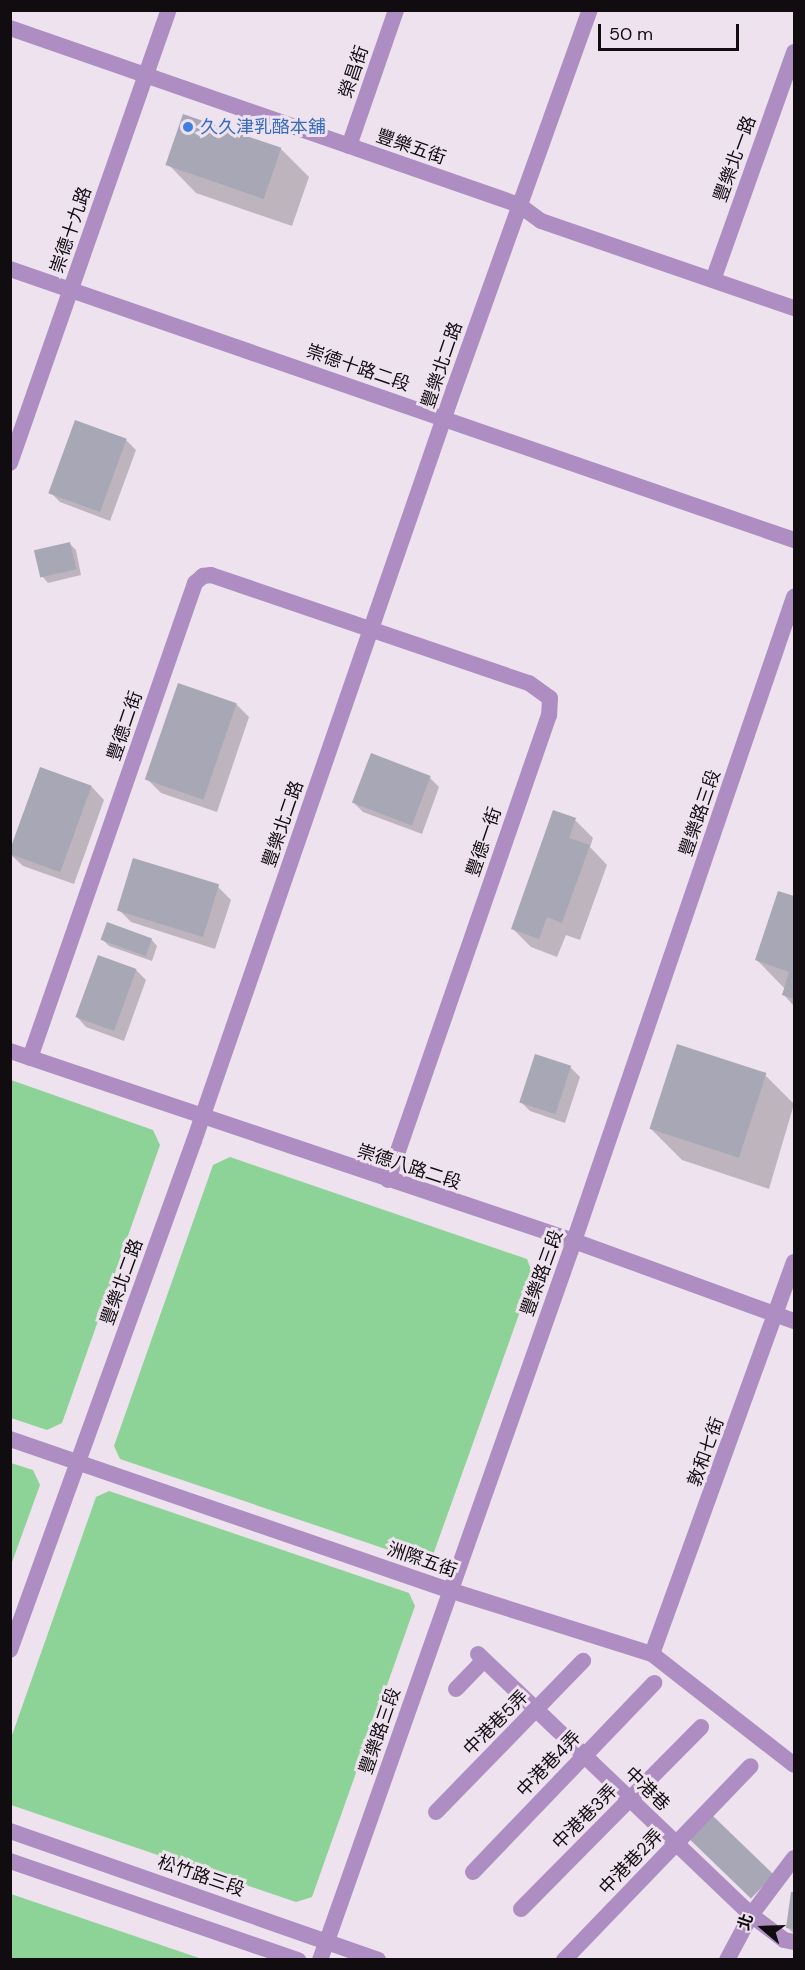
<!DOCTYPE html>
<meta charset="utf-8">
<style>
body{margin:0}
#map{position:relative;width:805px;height:1970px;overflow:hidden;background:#eee2ee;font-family:"DM Sans","Noto Sans TC",sans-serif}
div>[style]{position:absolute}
.green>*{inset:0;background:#8dd397}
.shadow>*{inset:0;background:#0003}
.building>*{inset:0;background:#a8a7b6;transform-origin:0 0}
.minor>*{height:16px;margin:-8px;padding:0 8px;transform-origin:8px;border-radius:8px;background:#ae8ec2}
.tertiary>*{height:16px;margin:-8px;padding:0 8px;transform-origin:8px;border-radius:8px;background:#ae8ec2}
.dots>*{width:16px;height:16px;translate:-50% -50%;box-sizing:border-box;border:3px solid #eee2ee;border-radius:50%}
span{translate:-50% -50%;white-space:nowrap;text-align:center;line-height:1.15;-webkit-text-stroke:6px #eee2ee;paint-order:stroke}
.street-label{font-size:18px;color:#100c10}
.shop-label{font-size:18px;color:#366cbe}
.left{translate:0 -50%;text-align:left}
.frame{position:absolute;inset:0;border:12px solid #100c10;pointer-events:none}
.north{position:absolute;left:733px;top:1898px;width:60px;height:60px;-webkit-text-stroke:4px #eee2ee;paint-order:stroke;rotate:289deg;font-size:16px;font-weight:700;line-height:24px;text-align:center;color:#100c10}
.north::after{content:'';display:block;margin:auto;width:21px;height:27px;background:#100c10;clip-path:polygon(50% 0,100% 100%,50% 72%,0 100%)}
.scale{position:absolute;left:598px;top:24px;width:141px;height:27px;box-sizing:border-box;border:3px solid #100c10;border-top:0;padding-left:8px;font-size:18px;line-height:21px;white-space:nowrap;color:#100c10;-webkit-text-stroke:4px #eee2ee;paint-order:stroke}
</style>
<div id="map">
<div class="green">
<div style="clip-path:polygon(11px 1080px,153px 1130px,160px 1145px,62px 1423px,47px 1430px,11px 1418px)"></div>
<div style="clip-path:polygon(230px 1157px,527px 1259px,533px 1275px,433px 1555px,421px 1561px,120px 1459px,114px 1446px,213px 1165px)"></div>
<div style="clip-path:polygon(11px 1463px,33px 1470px,40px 1485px,11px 1565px)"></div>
<div style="clip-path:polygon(109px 1491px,409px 1593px,415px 1606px,312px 1897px,296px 1902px,11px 1805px,11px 1738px,96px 1497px)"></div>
<div style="clip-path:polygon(11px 1894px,202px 1959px,11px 1959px)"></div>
</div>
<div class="shadow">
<div style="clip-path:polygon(281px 149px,309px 177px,292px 226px,196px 193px,168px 164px)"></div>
<div style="clip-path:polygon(126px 440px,136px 450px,110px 521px,60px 502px,50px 492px)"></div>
<div style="clip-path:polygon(70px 544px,76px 550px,81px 575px,48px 583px,42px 576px)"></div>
<div style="clip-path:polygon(236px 704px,249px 717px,217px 812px,161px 793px,148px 780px)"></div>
<div style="clip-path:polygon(40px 769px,92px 787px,104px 800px,74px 884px,23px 866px,10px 854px)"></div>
<div style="clip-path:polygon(430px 778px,439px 787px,422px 834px,363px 812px,354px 803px)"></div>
<div style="clip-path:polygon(575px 820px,593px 838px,590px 847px,607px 865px,580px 940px,566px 935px,557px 957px,531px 947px,512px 928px)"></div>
<div style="clip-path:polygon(218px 887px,231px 900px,215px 949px,131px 922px,118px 909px)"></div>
<div style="clip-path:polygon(779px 893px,794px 898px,794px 1006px,783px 994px,785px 989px,757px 960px)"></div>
<div style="clip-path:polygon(102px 939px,151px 939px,157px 946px,152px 961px,109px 946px)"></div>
<div style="clip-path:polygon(136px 970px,146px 980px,124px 1041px,86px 1027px,77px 1017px)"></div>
<div style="clip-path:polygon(536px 1056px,571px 1068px,580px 1077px,565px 1123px,530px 1111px,520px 1101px)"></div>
<div style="clip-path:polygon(765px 1075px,794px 1104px,769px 1189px,682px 1160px,651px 1129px)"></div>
<div style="clip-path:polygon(793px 1894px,794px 1894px,794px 1934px,787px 1927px)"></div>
</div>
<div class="building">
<div style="left:183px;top:114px;width:104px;height:54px;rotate:19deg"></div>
<div style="left:75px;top:420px;width:55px;height:78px;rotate:20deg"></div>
<div style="left:70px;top:542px;width:28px;height:37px;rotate:77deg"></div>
<div style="left:178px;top:683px;width:62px;height:102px;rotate:19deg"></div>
<div style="left:371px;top:753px;width:64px;height:53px;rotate:21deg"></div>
<div style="left:40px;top:767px;width:55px;height:92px;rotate:20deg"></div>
<div style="clip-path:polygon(553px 810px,576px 818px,569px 838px,590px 845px,562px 923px,547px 917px,539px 939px,511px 929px)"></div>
<div style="left:133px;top:858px;width:90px;height:55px;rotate:17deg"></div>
<div style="clip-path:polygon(778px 891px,794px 896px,794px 999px,782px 995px,789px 972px,755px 960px)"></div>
<div style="left:107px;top:922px;width:48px;height:19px;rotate:20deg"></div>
<div style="left:98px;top:955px;width:41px;height:66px;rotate:20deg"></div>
<div style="left:677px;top:1044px;width:94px;height:89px;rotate:18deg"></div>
<div style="left:535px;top:1054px;width:38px;height:51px;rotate:18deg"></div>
<div style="left:712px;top:1815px;width:86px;height:33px;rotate:44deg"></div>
<div style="clip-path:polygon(791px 1892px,794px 1892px,794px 1929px,786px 1928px)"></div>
</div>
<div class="minor">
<div style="left:10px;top:28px;width:539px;rotate:19.17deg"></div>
<div style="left:519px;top:205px;width:27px;rotate:36deg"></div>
<div style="left:541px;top:221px;width:268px;rotate:19deg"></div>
<div style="left:349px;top:146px;width:144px;rotate:-70.9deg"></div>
<div style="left:10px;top:269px;width:830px;rotate:19.07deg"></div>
<div style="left:713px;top:280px;width:242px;rotate:-70.4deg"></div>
<div style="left:30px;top:1058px;width:503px;rotate:-70.84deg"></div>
<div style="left:195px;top:583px;width:11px;rotate:-41deg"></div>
<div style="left:203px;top:576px;width:8px;rotate:-7deg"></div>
<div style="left:211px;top:575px;width:336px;rotate:18.8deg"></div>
<div style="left:529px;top:683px;width:26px;rotate:36deg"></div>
<div style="left:550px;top:698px;width:17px;rotate:93deg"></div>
<div style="left:549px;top:715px;width:492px;rotate:109.1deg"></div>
<div style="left:10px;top:1439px;width:464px;rotate:19deg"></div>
<div style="left:449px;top:1590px;width:213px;rotate:17.5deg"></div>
<div style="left:652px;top:1654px;width:180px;rotate:38deg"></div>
<div style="left:10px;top:1650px;width:541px;rotate:-70.13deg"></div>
<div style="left:194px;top:1141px;width:796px;rotate:-70.93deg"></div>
<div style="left:454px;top:389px;width:403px;rotate:-70.3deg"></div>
<div style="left:478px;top:1654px;width:378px;rotate:43.7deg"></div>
<div style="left:751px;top:1915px;width:41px;rotate:37.1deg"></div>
<div style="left:784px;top:1940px;width:10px;rotate:11deg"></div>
<div style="left:652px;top:1654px;width:417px;rotate:-70.1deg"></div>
<div style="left:456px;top:1689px;width:40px;rotate:-46deg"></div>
<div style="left:436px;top:1812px;width:211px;rotate:-45.8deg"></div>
<div style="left:473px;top:1872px;width:262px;rotate:-46.2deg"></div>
<div style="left:521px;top:1909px;width:256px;rotate:-45.3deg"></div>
<div style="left:327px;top:1941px;width:742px;rotate:-70.56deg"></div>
<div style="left:564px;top:1960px;width:269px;rotate:-46.1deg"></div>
<div style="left:727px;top:1960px;width:51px;rotate:-61.9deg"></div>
<div style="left:751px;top:1915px;width:71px;rotate:-53deg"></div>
</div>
<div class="tertiary">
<div style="left:10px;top:463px;width:480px;rotate:-70.7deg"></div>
<div style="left:10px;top:1051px;width:595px;rotate:18.62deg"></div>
<div style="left:574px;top:1241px;width:234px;rotate:20deg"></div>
<div style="left:574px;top:1241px;width:681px;rotate:-71.14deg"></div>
<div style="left:10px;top:1831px;width:390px;rotate:19.3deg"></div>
<div style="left:10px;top:1861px;width:305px;rotate:19deg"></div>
<div style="left:320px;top:1960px;width:20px;rotate:-70deg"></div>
</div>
<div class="dots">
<div style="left:188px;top:127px;background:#3f7fe0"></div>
</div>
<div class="street-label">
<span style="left:354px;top:72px;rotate:-71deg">榮昌街</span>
<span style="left:411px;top:147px;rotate:19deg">豐樂五街</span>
<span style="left:735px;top:159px;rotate:-70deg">豐樂北一路</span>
<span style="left:71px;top:230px;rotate:-71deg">崇德十九路</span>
<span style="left:442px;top:365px;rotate:-71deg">豐樂北二路</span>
<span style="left:358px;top:368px;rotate:19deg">崇德十路二段</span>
<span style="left:125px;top:726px;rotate:-71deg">豐德二街</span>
<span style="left:700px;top:813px;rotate:-71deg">豐樂路三段</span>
<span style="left:283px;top:824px;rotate:-71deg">豐樂北二路</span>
<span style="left:484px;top:842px;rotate:-71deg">豐德一街</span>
<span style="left:409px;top:1167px;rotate:18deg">崇德八路二段</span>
<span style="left:542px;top:1273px;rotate:-70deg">豐樂路三段</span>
<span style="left:122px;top:1282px;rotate:-70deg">豐樂北二路</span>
<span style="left:706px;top:1452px;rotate:-70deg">敦和七街</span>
<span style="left:422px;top:1560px;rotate:19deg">洲際五街</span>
<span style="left:496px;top:1723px;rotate:-45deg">中港巷5弄</span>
<span style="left:380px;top:1731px;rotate:-71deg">豐樂路三段</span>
<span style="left:549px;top:1764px;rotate:-46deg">中港巷4弄</span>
<span style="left:647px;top:1789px;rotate:44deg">中港巷</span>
<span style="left:585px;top:1817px;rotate:-45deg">中港巷3弄</span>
<span style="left:631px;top:1862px;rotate:-46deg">中港巷2弄</span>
<span style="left:201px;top:1876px;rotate:19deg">松竹路三段</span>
</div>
<div class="shop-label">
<span class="left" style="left:200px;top:127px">久久津乳酪本舖</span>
</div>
<div class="frame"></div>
<div class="north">北</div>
<div class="scale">50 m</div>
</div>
